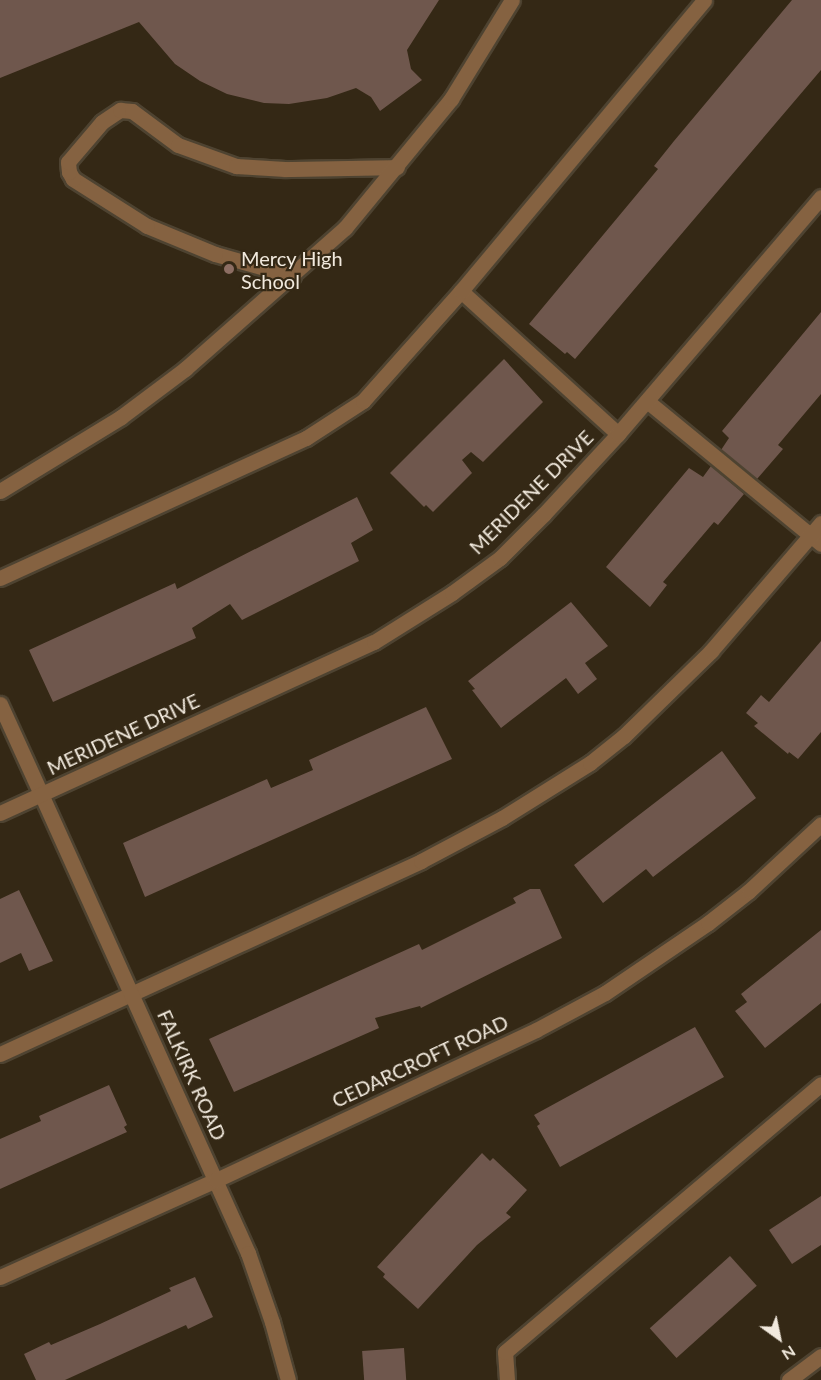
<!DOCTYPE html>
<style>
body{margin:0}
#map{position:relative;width:821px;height:1380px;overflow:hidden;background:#342815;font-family:Lato,sans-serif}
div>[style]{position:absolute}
.building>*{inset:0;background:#6f574d;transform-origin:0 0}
.roads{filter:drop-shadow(2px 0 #4e4331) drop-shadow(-2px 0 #4e4331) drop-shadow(0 2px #4e4331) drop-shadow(0 -2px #4e4331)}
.lane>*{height:15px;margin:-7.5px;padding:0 7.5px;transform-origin:7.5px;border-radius:7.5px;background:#856241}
.street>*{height:15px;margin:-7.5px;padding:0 7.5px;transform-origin:7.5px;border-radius:7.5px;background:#856241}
.dots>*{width:16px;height:16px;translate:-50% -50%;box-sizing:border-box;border:3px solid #342815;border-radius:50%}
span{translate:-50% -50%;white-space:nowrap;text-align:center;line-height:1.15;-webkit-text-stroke:4.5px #342815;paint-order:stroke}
.poi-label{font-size:20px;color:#f1e9dd}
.left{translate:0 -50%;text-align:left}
.street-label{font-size:20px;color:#f1e9dd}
.north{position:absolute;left:749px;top:1308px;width:60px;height:60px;-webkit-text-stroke:4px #342815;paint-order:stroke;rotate:147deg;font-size:16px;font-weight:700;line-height:24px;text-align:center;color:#f1e9dd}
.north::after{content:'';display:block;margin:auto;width:21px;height:27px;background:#f1e9dd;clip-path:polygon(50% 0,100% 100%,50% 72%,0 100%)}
</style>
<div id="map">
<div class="building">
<div style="clip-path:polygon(0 0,439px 0,407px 50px,411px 69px,422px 80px,380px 111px,371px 97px,356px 88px,327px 98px,289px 104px,264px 103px,227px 94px,200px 81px,175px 64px,139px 22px,0 78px)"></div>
<div style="clip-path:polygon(792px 0,821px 0,821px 70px,575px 359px,567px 352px,565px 354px,529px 324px,658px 169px,654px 166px,674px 141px)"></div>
<div style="clip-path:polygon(821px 312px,821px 394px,778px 445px,783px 449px,757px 479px,721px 450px,729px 438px,722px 431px)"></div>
<div style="clip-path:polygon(504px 359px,543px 402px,483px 462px,471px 452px,462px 460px,472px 473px,433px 512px,426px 505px,424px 507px,390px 473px)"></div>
<div style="clip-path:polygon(711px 466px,744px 494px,718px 525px,714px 522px,663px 582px,667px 585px,650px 607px,606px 567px,689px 468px,703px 477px)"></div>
<div style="clip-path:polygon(357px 497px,373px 530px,351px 543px,359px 561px,242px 620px,230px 604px,192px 628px,196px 638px,53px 702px,29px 650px,175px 583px,177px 589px)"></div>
<div style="clip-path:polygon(571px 602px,608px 646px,585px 663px,597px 679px,578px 694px,566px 678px,501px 728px,472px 690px,475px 689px,468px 681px)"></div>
<div style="clip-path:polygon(821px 641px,821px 732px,798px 759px,789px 752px,788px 754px,754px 726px,758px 723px,746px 713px,761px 695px,769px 702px)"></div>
<div style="clip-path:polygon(426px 707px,452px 759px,145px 897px,123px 843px,267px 779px,271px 788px,313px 770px,309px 760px)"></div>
<div style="clip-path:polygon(722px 751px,756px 798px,653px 877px,646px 869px,603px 903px,574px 865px)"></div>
<div style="clip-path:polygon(530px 889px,540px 889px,562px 938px,421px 1008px,420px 1006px,375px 1018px,379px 1028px,234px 1092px,209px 1039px,419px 944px,422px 950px,516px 903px,513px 898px)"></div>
<div style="clip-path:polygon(19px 890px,53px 961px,29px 971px,21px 953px,0 963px,0 899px)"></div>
<div style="clip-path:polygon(821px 930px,821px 1003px,765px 1048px,735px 1011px,747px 1002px,741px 994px)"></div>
<div style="clip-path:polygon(695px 1027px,724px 1077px,560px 1167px,537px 1126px,540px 1124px,534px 1115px)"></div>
<div style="clip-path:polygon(109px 1085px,127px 1125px,124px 1127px,127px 1132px,0 1189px,0 1139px,41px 1121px,39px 1116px)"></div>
<div style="clip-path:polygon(482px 1153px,490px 1161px,493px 1158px,527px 1190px,506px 1213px,511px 1217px,477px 1245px,418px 1309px,383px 1277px,385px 1274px,377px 1267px)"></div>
<div style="clip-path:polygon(821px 1196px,821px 1245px,792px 1264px,769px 1230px)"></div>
<div style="left:730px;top:1256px;width:40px;height:108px;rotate:48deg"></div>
<div style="clip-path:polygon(195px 1277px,213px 1317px,188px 1329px,186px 1325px,65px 1380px,36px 1380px,24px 1354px,49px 1342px,51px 1345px,100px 1324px,171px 1291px,169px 1288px)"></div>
<div style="left:404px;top:1348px;width:32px;height:42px;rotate:86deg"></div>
</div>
<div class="roads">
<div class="lane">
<div style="left:293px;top:276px;width:81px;rotate:-164.2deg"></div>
<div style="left:215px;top:254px;width:74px;rotate:-157.6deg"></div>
<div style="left:147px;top:226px;width:88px;rotate:-147.6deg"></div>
<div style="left:73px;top:179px;width:8px;rotate:-120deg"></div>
<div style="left:69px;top:172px;width:10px;rotate:-96deg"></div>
<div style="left:68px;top:162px;width:52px;rotate:-49.6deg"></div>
<div style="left:102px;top:122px;width:22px;rotate:-34deg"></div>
<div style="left:120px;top:110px;width:12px;rotate:5deg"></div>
<div style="left:132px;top:111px;width:57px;rotate:36.5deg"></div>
<div style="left:178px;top:145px;width:62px;rotate:19.9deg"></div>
<div style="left:236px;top:166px;width:49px;rotate:3.5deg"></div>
<div style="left:285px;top:169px;width:112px;rotate:-1deg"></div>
<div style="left:461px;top:291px;width:212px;rotate:42.3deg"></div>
<div style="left:647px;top:401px;width:225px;rotate:39.4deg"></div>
<div style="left:0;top:491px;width:142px;rotate:-31.4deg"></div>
<div style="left:121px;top:417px;width:80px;rotate:-36.9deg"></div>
<div style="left:185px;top:369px;width:213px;rotate:-41.4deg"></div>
<div style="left:345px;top:228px;width:167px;rotate:-50.6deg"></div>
<div style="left:451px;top:99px;width:116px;rotate:-58.4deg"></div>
<div style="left:0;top:578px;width:337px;rotate:-24.6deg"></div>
<div style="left:306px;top:438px;width:68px;rotate:-33deg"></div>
<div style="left:363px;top:401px;width:147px;rotate:-48.3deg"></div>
<div style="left:461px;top:291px;width:379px;rotate:-50.1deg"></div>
<div style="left:0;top:704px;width:99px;rotate:65.5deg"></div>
<div style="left:0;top:1054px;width:463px;rotate:-24.6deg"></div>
<div style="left:421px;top:861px;width:92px;rotate:-28deg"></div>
<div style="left:502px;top:818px;width:104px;rotate:-32deg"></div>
<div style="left:590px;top:763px;width:43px;rotate:-38.5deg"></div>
<div style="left:624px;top:736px;width:122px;rotate:-44.3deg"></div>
<div style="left:711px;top:651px;width:169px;rotate:-49.3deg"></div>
<div style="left:507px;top:1380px;width:28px;rotate:-94deg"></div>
<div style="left:505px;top:1352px;width:414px;rotate:-40.3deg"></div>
</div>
<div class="street">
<div style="left:41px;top:794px;width:504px;rotate:65.73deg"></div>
<div style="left:248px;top:1253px;width:73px;rotate:70.8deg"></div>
<div style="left:272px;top:1322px;width:60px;rotate:74.6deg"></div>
<div style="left:0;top:813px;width:411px;rotate:-24.6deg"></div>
<div style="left:374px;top:642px;width:92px;rotate:-32.1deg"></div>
<div style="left:452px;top:593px;width:59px;rotate:-36.1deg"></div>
<div style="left:500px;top:558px;width:62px;rotate:-45deg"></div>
<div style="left:544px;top:514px;width:109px;rotate:-47.2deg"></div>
<div style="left:618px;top:434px;width:312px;rotate:-49.4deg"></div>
<div style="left:0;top:1277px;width:237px;rotate:-24.2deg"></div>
<div style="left:216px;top:1180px;width:353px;rotate:-25.1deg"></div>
<div style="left:536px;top:1030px;width:78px;rotate:-28.2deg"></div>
<div style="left:605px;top:993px;width:125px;rotate:-34.2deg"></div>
<div style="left:708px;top:923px;width:52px;rotate:-38deg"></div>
<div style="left:749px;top:891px;width:98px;rotate:-42.9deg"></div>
<div style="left:789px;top:1380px;width:40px;rotate:-37deg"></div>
</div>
</div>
<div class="dots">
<div style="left:229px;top:269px;background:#8d6e63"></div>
</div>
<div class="poi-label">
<span class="left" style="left:241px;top:270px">Mercy High<br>School</span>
</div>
<div class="street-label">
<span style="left:531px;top:492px;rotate:-45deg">MERIDENE DRIVE</span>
<span style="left:123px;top:734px;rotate:-25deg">MERIDENE DRIVE</span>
<span style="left:420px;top:1061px;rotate:-25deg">CEDARCROFT ROAD</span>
<span style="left:192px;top:1075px;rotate:66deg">FALKIRK ROAD</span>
</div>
<div class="north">N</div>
</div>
